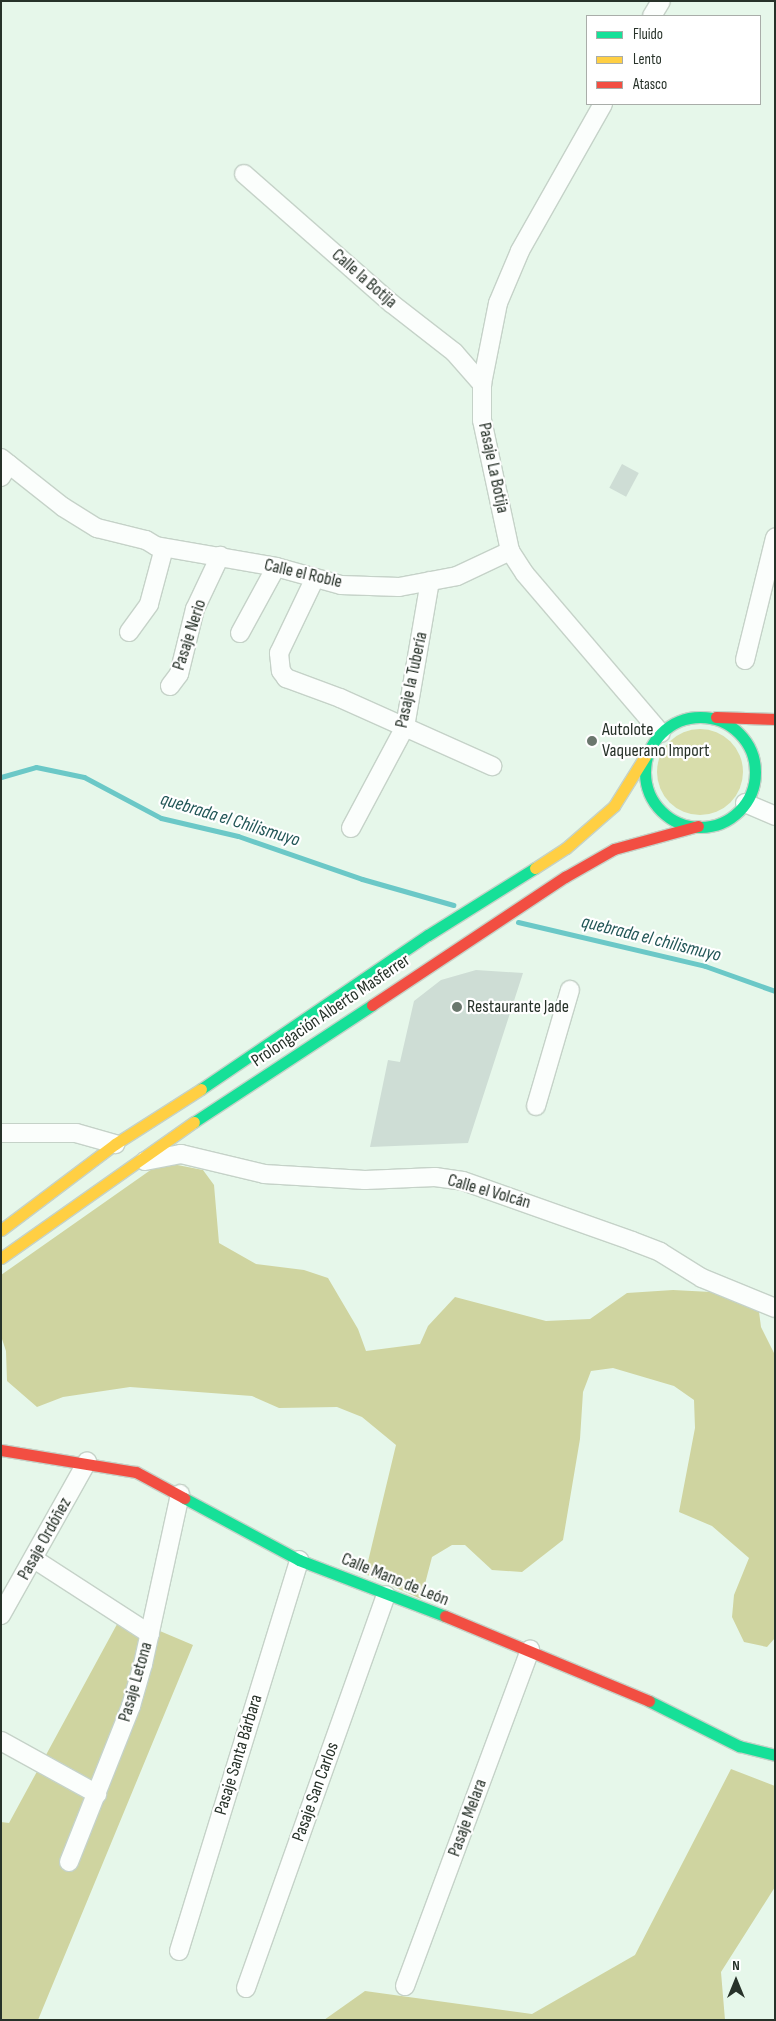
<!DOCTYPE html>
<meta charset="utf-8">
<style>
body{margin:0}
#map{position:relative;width:776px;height:2021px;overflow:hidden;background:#e6f7ea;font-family:"Sofia Sans Condensed",sans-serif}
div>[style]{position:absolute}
.green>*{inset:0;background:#d8ddab}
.round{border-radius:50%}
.forest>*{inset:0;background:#cfd4a0}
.stream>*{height:5px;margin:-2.5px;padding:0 2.5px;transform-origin:2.5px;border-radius:2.5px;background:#6bc8c7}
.building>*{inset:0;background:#ceddd5;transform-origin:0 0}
.roads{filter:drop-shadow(1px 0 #c5d2c8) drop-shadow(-1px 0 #c5d2c8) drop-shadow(0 1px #c5d2c8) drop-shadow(0 -1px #c5d2c8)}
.street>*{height:18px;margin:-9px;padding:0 9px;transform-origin:9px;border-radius:9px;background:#fbfefc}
.fast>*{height:11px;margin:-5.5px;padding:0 5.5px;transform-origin:5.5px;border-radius:5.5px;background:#16e098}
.fast>.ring{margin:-5.5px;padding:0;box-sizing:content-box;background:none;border:11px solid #16e098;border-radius:50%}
.slow>*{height:11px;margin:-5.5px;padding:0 5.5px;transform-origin:5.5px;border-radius:5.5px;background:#ffcf43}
.jam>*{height:11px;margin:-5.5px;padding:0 5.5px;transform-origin:5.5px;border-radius:5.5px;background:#f24e42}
.dots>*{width:14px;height:14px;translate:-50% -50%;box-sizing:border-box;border:2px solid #fff;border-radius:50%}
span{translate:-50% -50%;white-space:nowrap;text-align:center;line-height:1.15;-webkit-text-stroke:4.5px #fff;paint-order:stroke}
.street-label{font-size:18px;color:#273229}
.poi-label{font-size:18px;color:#273229}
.left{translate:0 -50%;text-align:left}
.water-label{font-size:19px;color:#225657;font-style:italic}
.frame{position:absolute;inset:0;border:2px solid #273229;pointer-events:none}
.legend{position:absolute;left:586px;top:15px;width:175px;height:90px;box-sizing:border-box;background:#fff;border:1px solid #a9ada9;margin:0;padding:6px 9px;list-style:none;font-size:15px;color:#273229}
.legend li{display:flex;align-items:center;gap:10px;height:25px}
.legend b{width:25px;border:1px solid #a9ada9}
.north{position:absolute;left:711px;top:1956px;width:50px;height:50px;-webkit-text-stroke:4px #fff;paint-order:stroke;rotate:0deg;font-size:14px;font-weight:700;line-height:20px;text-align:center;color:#273229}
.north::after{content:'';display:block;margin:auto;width:18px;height:22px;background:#273229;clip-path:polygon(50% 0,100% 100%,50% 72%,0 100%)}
</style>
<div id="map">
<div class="green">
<div class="round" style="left:657px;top:729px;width:86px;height:86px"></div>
</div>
<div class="forest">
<div style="clip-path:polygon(162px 1162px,203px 1170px,214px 1185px,219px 1243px,256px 1264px,304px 1270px,328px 1278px,358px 1329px,366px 1351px,420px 1344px,428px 1326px,455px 1297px,546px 1321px,590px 1319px,627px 1293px,673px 1290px,730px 1293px,758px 1304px,761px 1327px,775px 1355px,775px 1638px,767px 1647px,744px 1642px,732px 1617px,734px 1595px,749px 1558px,712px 1526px,679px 1512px,695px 1428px,694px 1400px,674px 1386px,613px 1368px,591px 1371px,583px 1392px,580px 1439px,563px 1540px,522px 1572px,492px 1570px,465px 1545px,452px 1545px,432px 1557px,421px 1599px,365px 1574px,396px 1445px,362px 1417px,337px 1407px,279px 1408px,252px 1396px,130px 1387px,63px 1397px,37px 1407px,7px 1381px,6px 1351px,1px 1336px,1px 1275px)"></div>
<div style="clip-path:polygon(122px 1615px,193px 1645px,38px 2020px,1px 2020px,1px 1822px,9px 1823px)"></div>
<div style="clip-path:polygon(731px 1769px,775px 1786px,775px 1887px,721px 1972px,725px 2020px,324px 2020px,365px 1991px,532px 2014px,635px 1955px)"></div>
</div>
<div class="stream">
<div style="left:1px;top:777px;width:36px;rotate:-16deg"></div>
<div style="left:36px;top:767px;width:49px;rotate:11.8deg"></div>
<div style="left:84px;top:777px;width:87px;rotate:28deg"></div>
<div style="left:161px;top:818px;width:79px;rotate:13.2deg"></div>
<div style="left:238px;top:836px;width:131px;rotate:19.1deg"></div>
<div style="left:362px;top:879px;width:95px;rotate:15.9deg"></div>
<div style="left:518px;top:922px;width:192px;rotate:13.2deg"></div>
<div style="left:705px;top:966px;width:74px;rotate:19.7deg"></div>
</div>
<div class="building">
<div style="left:622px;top:464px;width:19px;height:27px;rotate:28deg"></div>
<div style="clip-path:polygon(476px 970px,523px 973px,468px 1143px,370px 1147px,388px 1060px,400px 1062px,414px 1001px,441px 980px)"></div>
</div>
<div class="roads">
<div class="street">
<div style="left:652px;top:16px;width:17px;rotate:-59deg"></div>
<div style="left:603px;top:104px;width:169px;rotate:119.5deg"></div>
<div style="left:520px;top:251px;width:56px;rotate:112.9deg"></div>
<div style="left:498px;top:303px;width:83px;rotate:101.2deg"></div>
<div style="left:482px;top:384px;width:36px;rotate:90deg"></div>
<div style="left:482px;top:420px;width:134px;rotate:77.9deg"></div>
<div style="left:510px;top:551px;width:27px;rotate:57deg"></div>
<div style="left:525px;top:574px;width:209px;rotate:49.5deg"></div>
<div style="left:244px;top:174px;width:196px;rotate:41.3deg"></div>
<div style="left:391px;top:303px;width:80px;rotate:37.9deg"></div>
<div style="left:454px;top:352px;width:43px;rotate:48.8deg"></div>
<div style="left:1px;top:458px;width:79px;rotate:38.3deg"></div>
<div style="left:63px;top:507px;width:40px;rotate:32deg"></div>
<div style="left:97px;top:528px;width:50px;rotate:13.8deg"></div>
<div style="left:146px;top:540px;width:12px;rotate:31deg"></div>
<div style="left:156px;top:546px;width:122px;rotate:9.9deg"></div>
<div style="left:276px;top:567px;width:67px;rotate:15.5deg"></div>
<div style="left:341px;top:585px;width:58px;rotate:2deg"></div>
<div style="left:399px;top:587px;width:59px;rotate:-10.7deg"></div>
<div style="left:457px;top:576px;width:59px;rotate:-25.3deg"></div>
<div style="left:1px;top:477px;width:15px;rotate:-58deg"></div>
<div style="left:314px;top:580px;width:81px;rotate:115.6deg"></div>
<div style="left:279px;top:653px;width:18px;rotate:84deg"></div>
<div style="left:281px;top:671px;width:9px;rotate:54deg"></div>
<div style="left:286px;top:678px;width:58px;rotate:20.3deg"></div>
<div style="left:340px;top:698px;width:167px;rotate:24.1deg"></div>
<div style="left:129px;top:632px;width:34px;rotate:-54deg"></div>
<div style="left:149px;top:604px;width:58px;rotate:-75deg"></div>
<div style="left:240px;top:633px;width:75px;rotate:-61.4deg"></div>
<div style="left:745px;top:660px;width:126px;rotate:-76.2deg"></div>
<div style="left:170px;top:686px;width:15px;rotate:-53deg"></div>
<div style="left:179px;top:674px;width:67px;rotate:-76.2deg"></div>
<div style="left:195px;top:609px;width:59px;rotate:-64.7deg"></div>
<div style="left:745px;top:803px;width:33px;rotate:23deg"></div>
<div style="left:351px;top:828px;width:115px;rotate:-61.9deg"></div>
<div style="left:405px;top:727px;width:148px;rotate:-80.3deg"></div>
<div style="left:536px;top:1106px;width:121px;rotate:-73.7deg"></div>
<div style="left:1px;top:1133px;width:75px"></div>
<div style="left:76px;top:1133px;width:41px;rotate:15.8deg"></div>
<div style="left:145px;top:1161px;width:37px;rotate:-11deg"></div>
<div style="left:181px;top:1154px;width:85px;rotate:13.5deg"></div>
<div style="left:264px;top:1174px;width:101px;rotate:3.4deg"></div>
<div style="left:365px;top:1180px;width:70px;rotate:-2.5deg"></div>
<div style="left:435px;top:1177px;width:28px;rotate:8deg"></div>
<div style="left:463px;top:1181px;width:179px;rotate:19.5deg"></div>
<div style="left:632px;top:1241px;width:30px;rotate:21deg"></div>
<div style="left:660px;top:1252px;width:49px;rotate:31.8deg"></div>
<div style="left:702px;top:1278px;width:79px;rotate:22.3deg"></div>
<div style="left:34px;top:1559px;width:138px;rotate:32.9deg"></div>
<div style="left:1px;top:1615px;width:176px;rotate:-60.7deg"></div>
<div style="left:1px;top:1741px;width:110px;rotate:28.9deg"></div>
<div style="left:69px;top:1862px;width:168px;rotate:-68.3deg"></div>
<div style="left:131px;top:1706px;width:44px;rotate:-74.1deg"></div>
<div style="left:143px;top:1664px;width:174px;rotate:-77.7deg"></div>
<div style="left:179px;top:1951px;width:409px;rotate:-72.9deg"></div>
<div style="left:405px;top:1986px;width:359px;rotate:-69.6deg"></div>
<div style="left:246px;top:1988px;width:417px;rotate:-70.4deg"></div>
</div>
<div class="fast">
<div class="ring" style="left:645px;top:717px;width:99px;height:99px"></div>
<div style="left:201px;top:1089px;width:274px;rotate:-34.2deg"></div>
<div style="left:428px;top:935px;width:126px;rotate:-32.1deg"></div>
<div style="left:194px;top:1122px;width:213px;rotate:-33.3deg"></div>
<div style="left:184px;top:1498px;width:131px;rotate:28.3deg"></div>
<div style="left:299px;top:1560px;width:156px;rotate:21deg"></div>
<div style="left:649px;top:1701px;width:101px;rotate:26.6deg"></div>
<div style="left:739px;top:1746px;width:37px;rotate:14deg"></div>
</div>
<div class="slow">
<div style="left:535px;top:868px;width:37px;rotate:-33deg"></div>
<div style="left:566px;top:848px;width:64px;rotate:-41.2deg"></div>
<div style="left:614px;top:806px;width:66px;rotate:-58deg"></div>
<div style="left:1px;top:1230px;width:143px;rotate:-37deg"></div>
<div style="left:115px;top:1144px;width:102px;rotate:-32.6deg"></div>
<div style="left:1px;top:1258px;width:236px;rotate:-35.2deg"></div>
</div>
<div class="jam">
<div style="left:716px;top:717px;width:59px;rotate:1.9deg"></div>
<div style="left:372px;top:1005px;width:232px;rotate:-33.6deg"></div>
<div style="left:565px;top:877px;width:56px;rotate:-29.7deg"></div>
<div style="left:614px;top:849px;width:87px;rotate:-15.3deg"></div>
<div style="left:1px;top:1450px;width:137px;rotate:9.3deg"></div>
<div style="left:136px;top:1472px;width:55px;rotate:28.4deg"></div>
<div style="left:445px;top:1616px;width:221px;rotate:22.6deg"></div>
</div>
</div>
<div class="dots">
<div style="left:592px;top:741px;background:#6a776d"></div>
<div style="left:457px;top:1007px;background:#6a776d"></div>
</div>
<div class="street-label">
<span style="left:364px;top:279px;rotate:41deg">Calle la Botija</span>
<span style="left:493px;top:468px;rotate:78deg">Pasaje La Botija</span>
<span style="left:303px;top:574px;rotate:13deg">Calle el Roble</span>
<span style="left:190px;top:635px;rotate:-72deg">Pasaje Nerio</span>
<span style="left:412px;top:680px;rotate:-78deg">Pasaje la Tubería</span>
<span style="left:331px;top:1011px;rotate:-34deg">Prolongación Alberto Masferrer</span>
<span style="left:489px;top:1192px;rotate:16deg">Calle el Volcán</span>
<span style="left:45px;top:1539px;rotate:-61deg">Pasaje Ordóñez</span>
<span style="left:395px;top:1580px;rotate:22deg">Calle Mano de León</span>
<span style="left:136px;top:1682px;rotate:-74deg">Pasaje Letona</span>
<span style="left:239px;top:1755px;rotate:-73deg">Pasaje Santa Bárbara</span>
<span style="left:316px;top:1792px;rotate:-70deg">Pasaje San Carlos</span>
<span style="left:468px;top:1818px;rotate:-70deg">Pasaje Melara</span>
</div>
<div class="poi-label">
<span class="left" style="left:602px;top:741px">Autolote<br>Vaquerano Import</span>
<span class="left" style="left:467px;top:1007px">Restaurante Jade</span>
</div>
<div class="water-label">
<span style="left:230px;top:820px;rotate:17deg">quebrada el Chilismuyo</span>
<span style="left:651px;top:939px;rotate:14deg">quebrada el chilismuyo</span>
</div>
<div class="frame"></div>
<ul class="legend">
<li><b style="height:6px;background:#16e098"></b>Fluido</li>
<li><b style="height:6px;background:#ffcf43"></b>Lento</li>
<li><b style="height:6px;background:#f24e42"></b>Atasco</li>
</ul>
<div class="north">N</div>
</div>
